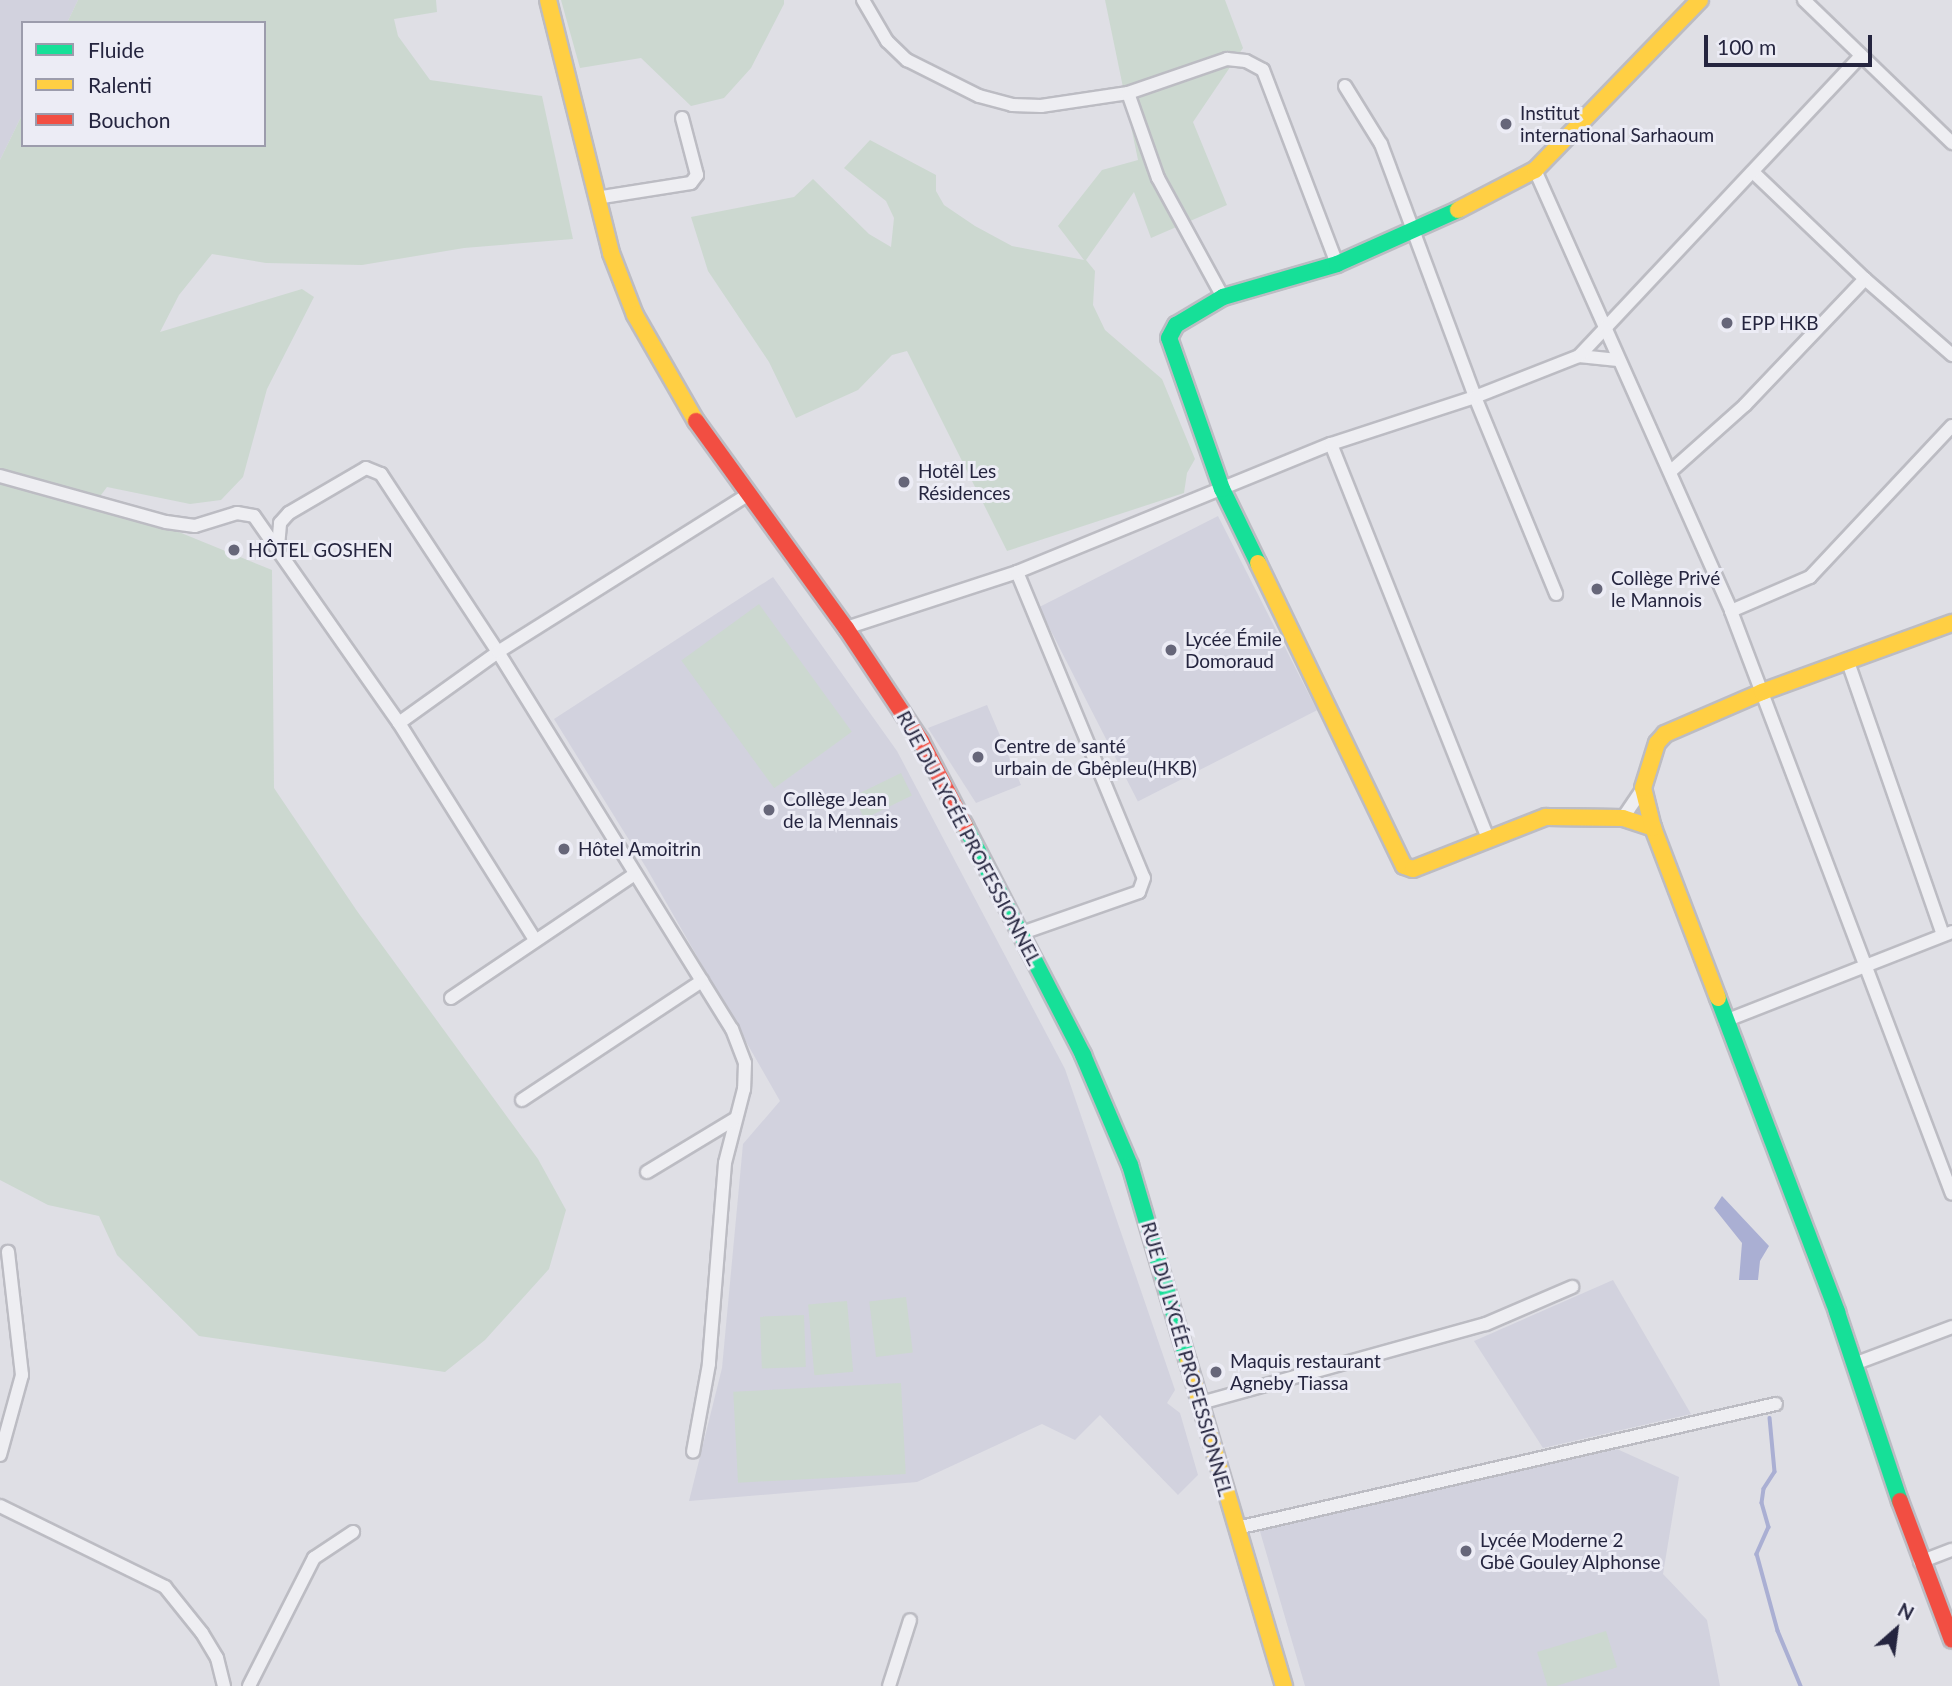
<!DOCTYPE html>
<meta charset="utf-8">
<style>
body{margin:0}
#map{position:relative;width:1952px;height:1686px;overflow:hidden;background:#dfdfe5;font-family:Lato,sans-serif}
div>[style]{position:absolute}
.built>*{inset:0;background:#d2d2de;transform-origin:0 0}
.green>*{inset:0;background:#ccd8d0;transform-origin:0 0}
.water>*{inset:0;background:#aaafd3}
.stream>*{height:3.5px;margin:-1.75px;padding:0 1.75px;transform-origin:1.75px;border-radius:1.75px;background:#aaafd3}
.roads{filter:drop-shadow(2px 0 #bcbcc3) drop-shadow(-2px 0 #bcbcc3) drop-shadow(0 2px #bcbcc3) drop-shadow(0 -2px #bcbcc3)}
.street>*{height:12px;margin:-6px;padding:0 6px;transform-origin:6px;border-radius:6px;background:#eeeef2}
.fast>*{height:16px;margin:-8px;padding:0 8px;transform-origin:8px;border-radius:8px;background:#16e098}
.slow>*{height:16px;margin:-8px;padding:0 8px;transform-origin:8px;border-radius:8px;background:#ffcf43}
.jam>*{height:16px;margin:-8px;padding:0 8px;transform-origin:8px;border-radius:8px;background:#f24e42}
.dots>*{width:19px;height:19px;translate:-50% -50%;box-sizing:border-box;border:4px solid #ececf5;border-radius:50%}
span{translate:-50% -50%;white-space:nowrap;text-align:center;line-height:1.15;-webkit-text-stroke:6px #ececf5;paint-order:stroke}
.poi-label{font-size:19px;color:#25253f}
.left{translate:0 -50%;text-align:left}
.street-label{font-size:19px;color:#25253f}
.legend{position:absolute;left:21px;top:21px;width:245px;height:126px;box-sizing:border-box;background:#ececf5;border:2px solid #9c9cac;margin:0;padding:9px 12px;list-style:none;font-size:21px;color:#25253f}
.legend li{display:flex;align-items:center;gap:14px;height:35px}
.legend b{width:35px;border:2px solid #9c9cac}
.north{position:absolute;left:1861px;top:1595px;width:70px;height:70px;-webkit-text-stroke:5px #ececf5;paint-order:stroke;rotate:28deg;font-size:19px;font-weight:700;line-height:28px;text-align:center;color:#25253f}
.north::after{content:'';display:block;margin:auto;width:24px;height:32px;background:#25253f;clip-path:polygon(50% 0,100% 100%,50% 72%,0 100%)}
.scale{position:absolute;left:1704px;top:35px;width:168px;height:32px;box-sizing:border-box;border:4px solid #25253f;border-top:0;padding-left:9px;font-size:21px;line-height:24px;white-space:nowrap;color:#25253f;-webkit-text-stroke:5px #ececf5;paint-order:stroke}
</style>
<div id="map">
<div class="built">
<div style="clip-path:polygon(0 0,78px 0,67px 23px,23px 23px,23px 113px,0 160px)"></div>
<div style="left:1218px;top:516px;width:218px;height:201px;rotate:63deg"></div>
<div style="clip-path:polygon(773px 577px,897px 751px,1065px 1069px,1175px 1390px,1167px 1403px,1180px 1413px,1198px 1475px,1178px 1495px,1100px 1415px,1075px 1440px,1042px 1424px,917px 1482px,689px 1501px,722px 1368px,743px 1144px,780px 1101px,647px 869px,554px 719px)"></div>
<div style="clip-path:polygon(987px 705px,1021px 785px,976px 803px,928px 728px)"></div>
<div style="clip-path:polygon(1613px 1280px,1691px 1414px,1543px 1448px,1474px 1341px)"></div>
<div style="clip-path:polygon(1617px 1449px,1679px 1477px,1663px 1574px,1707px 1620px,1720px 1686px,1305px 1686px,1259px 1528px)"></div>
</div>
<div class="green">
<div style="clip-path:polygon(78px 0,436px 0,437px 12px,394px 19px,398px 36px,430px 80px,542px 96px,573px 239px,464px 248px,362px 265px,266px 263px,212px 254px,179px 295px,160px 332px,302px 289px,314px 297px,267px 389px,243px 477px,221px 500px,190px 504px,107px 487px,98px 499px,272px 570px,274px 788px,357px 911px,538px 1159px,566px 1210px,549px 1269px,485px 1340px,445px 1372px,199px 1336px,117px 1255px,99px 1216px,48px 1205px,0 1180px,0 160px,23px 113px,23px 145px,264px 145px,264px 23px,67px 23px)"></div>
<div style="clip-path:polygon(561px 0,784px 0,784px 4px,751px 68px,724px 98px,691px 106px,641px 58px,580px 68px)"></div>
<div style="clip-path:polygon(1105px 0,1225px 0,1243px 48px,1193px 122px,1227px 205px,1151px 238px,1134px 192px,1086px 260px,1095px 271px,1093px 305px,1105px 330px,1162px 379px,1195px 459px,1187px 473px,1184px 493px,1007px 551px,907px 351px,892px 355px,858px 390px,796px 418px,769px 362px,708px 271px,691px 217px,794px 197px,813px 179px,869px 234px,891px 247px,894px 218px,886px 201px,844px 168px,870px 140px,936px 175px,936px 191px,944px 205px,975px 226px,1012px 246px,1084px 260px,1058px 226px,1102px 170px,1138px 160px)"></div>
<div style="left:759px;top:604px;width:158px;height:96px;rotate:54deg"></div>
<div style="left:901px;top:773px;width:25px;height:53px;rotate:64deg"></div>
<div style="left:906px;top:1297px;width:56px;height:37px;rotate:83deg"></div>
<div style="left:847px;top:1301px;width:71px;height:39px;rotate:85deg"></div>
<div style="left:804px;top:1315px;width:52px;height:44px;rotate:88deg"></div>
<div style="left:901px;top:1383px;width:91px;height:168px;rotate:87deg"></div>
<div style="left:1606px;top:1631px;width:38px;height:72px;rotate:73deg"></div>
</div>
<div class="water">
<div style="clip-path:polygon(1722px 1196px,1769px 1246px,1760px 1261px,1758px 1280px,1739px 1280px,1742px 1243px,1714px 1208px)"></div>
</div>
<div class="stream">
<div style="left:1770px;top:1418px;width:54px;rotate:84.7deg"></div>
<div style="left:1775px;top:1472px;width:20px;rotate:123deg"></div>
<div style="left:1764px;top:1489px;width:14px;rotate:98deg"></div>
<div style="left:1762px;top:1503px;width:25px;rotate:74deg"></div>
<div style="left:1769px;top:1527px;width:30px;rotate:114deg"></div>
<div style="left:1757px;top:1554px;width:80px;rotate:74.7deg"></div>
<div style="left:1778px;top:1631px;width:60px;rotate:67.3deg"></div>
</div>
<div class="roads">
<div class="street">
<div style="left:863px;top:0;width:48px;rotate:59.7deg"></div>
<div style="left:887px;top:41px;width:28px;rotate:44deg"></div>
<div style="left:907px;top:60px;width:80px;rotate:26.6deg"></div>
<div style="left:979px;top:96px;width:34px;rotate:15deg"></div>
<div style="left:1012px;top:105px;width:29px;rotate:2deg"></div>
<div style="left:1041px;top:106px;width:88px;rotate:-8.5deg"></div>
<div style="left:1128px;top:93px;width:90px;rotate:70.6deg"></div>
<div style="left:1158px;top:178px;width:136px;rotate:61.4deg"></div>
<div style="left:1804px;top:0;width:206px;rotate:44deg"></div>
<div style="left:1345px;top:86px;width:68px;rotate:58.2deg"></div>
<div style="left:1381px;top:144px;width:270px;rotate:69.6deg"></div>
<div style="left:1475px;top:397px;width:213px;rotate:67.6deg"></div>
<div style="left:1128px;top:93px;width:105px;rotate:-19deg"></div>
<div style="left:1227px;top:59px;width:19px;rotate:6deg"></div>
<div style="left:1246px;top:61px;width:19px;rotate:28deg"></div>
<div style="left:1263px;top:70px;width:208px;rotate:69.1deg"></div>
<div style="left:1535px;top:170px;width:483px;rotate:66deg"></div>
<div style="left:1731px;top:611px;width:623px;rotate:69.24deg"></div>
<div style="left:596px;top:198px;width:96px;rotate:-9deg"></div>
<div style="left:691px;top:183px;width:10px;rotate:-53deg"></div>
<div style="left:697px;top:175px;width:59px;rotate:-104.7deg"></div>
<div style="left:1865px;top:279px;width:116px;rotate:41.1deg"></div>
<div style="left:1579px;top:356px;width:39px;rotate:6deg"></div>
<div style="left:1331px;top:444px;width:424px;rotate:68.3deg"></div>
<div style="left:1671px;top:471px;width:99px;rotate:-41.7deg"></div>
<div style="left:1745px;top:405px;width:174px;rotate:-46.4deg"></div>
<div style="left:1865px;top:279px;width:153px;rotate:-136.3deg"></div>
<div style="left:0;top:476px;width:172px;rotate:15.5deg"></div>
<div style="left:166px;top:522px;width:29px;rotate:8deg"></div>
<div style="left:195px;top:526px;width:44px;rotate:-17.2deg"></div>
<div style="left:237px;top:513px;width:17px;rotate:10deg"></div>
<div style="left:254px;top:516px;width:253px;rotate:55deg"></div>
<div style="left:399px;top:723px;width:256px;rotate:57.9deg"></div>
<div style="left:278px;top:547px;width:24px;rotate:-85deg"></div>
<div style="left:280px;top:523px;width:13px;rotate:-48deg"></div>
<div style="left:289px;top:513px;width:89px;rotate:-30.3deg"></div>
<div style="left:366px;top:468px;width:16px;rotate:22deg"></div>
<div style="left:381px;top:474px;width:213px;rotate:56.7deg"></div>
<div style="left:498px;top:652px;width:444px;rotate:58.2deg"></div>
<div style="left:732px;top:1029px;width:36px;rotate:69deg"></div>
<div style="left:745px;top:1063px;width:26px;rotate:92deg"></div>
<div style="left:744px;top:1089px;width:76px;rotate:104.4deg"></div>
<div style="left:725px;top:1163px;width:202px;rotate:94.6deg"></div>
<div style="left:709px;top:1364px;width:89px;rotate:100.3deg"></div>
<div style="left:1017px;top:572px;width:331px;rotate:67.5deg"></div>
<div style="left:1144px;top:878px;width:15px;rotate:110deg"></div>
<div style="left:1139px;top:892px;width:124px;rotate:160.7deg"></div>
<div style="left:1731px;top:611px;width:86px;rotate:-23.3deg"></div>
<div style="left:1810px;top:577px;width:207px;rotate:-46.8deg"></div>
<div style="left:846px;top:628px;width:180px;rotate:-18.1deg"></div>
<div style="left:1017px;top:572px;width:339px;rotate:-22.2deg"></div>
<div style="left:1331px;top:444px;width:151px;rotate:-18.1deg"></div>
<div style="left:1475px;top:397px;width:112px;rotate:-21.5deg"></div>
<div style="left:1579px;top:356px;width:412px;rotate:-46.8deg"></div>
<div style="left:1848px;top:662px;width:289px;rotate:70.8deg"></div>
<div style="left:399px;top:723px;width:122px;rotate:-35.6deg"></div>
<div style="left:498px;top:652px;width:294px;rotate:-32.2deg"></div>
<div style="left:1623px;top:818px;width:36px;rotate:-56deg"></div>
<div style="left:451px;top:998px;width:222px;rotate:-34deg"></div>
<div style="left:1725px;top:1021px;width:244px;rotate:-21.4deg"></div>
<div style="left:522px;top:1100px;width:216px;rotate:-33.5deg"></div>
<div style="left:647px;top:1172px;width:103px;rotate:-31.1deg"></div>
<div style="left:1854px;top:1364px;width:105px;rotate:-20.7deg"></div>
<div style="left:1200px;top:1407px;width:10px;rotate:-37deg"></div>
<div style="left:1208px;top:1401px;width:288px;rotate:-15.5deg"></div>
<div style="left:1486px;top:1324px;width:94px;rotate:-23.3deg"></div>
<div style="left:0;top:1455px;width:83px;rotate:-74.6deg"></div>
<div style="left:22px;top:1375px;width:124px;rotate:-96.5deg"></div>
<div style="left:0;top:1506px;width:184px;rotate:26.1deg"></div>
<div style="left:165px;top:1587px;width:59px;rotate:51.2deg"></div>
<div style="left:202px;top:1633px;width:29px;rotate:59deg"></div>
<div style="left:217px;top:1658px;width:29px;rotate:76deg"></div>
<div style="left:1237px;top:1528px;width:553px;rotate:-12.96deg"></div>
<div style="left:1920px;top:1562px;width:34px;rotate:-21deg"></div>
<div style="left:249px;top:1686px;width:144px;rotate:-63.1deg"></div>
<div style="left:314px;top:1558px;width:47px;rotate:-33.7deg"></div>
<div style="left:889px;top:1686px;width:69px;rotate:-72.3deg"></div>
</div>
<div class="fast">
<div style="left:1258px;top:563px;width:82px;rotate:-115.9deg"></div>
<div style="left:1222px;top:489px;width:160px;rotate:-109.3deg"></div>
<div style="left:1169px;top:338px;width:15px;rotate:-62deg"></div>
<div style="left:1176px;top:325px;width:55px;rotate:-30.8deg"></div>
<div style="left:1223px;top:297px;width:119px;rotate:-16.1deg"></div>
<div style="left:1337px;top:264px;width:133px;rotate:-24.1deg"></div>
<div style="left:965px;top:826px;width:258px;rotate:62.7deg"></div>
<div style="left:1083px;top:1055px;width:120px;rotate:66.9deg"></div>
<div style="left:1130px;top:1165px;width:205px;rotate:73.6deg"></div>
<div style="left:1718px;top:998px;width:336px;rotate:69.2deg"></div>
<div style="left:1837px;top:1312px;width:199px;rotate:71.6deg"></div>
</div>
<div class="slow">
<div style="left:548px;top:0;width:261px;rotate:76deg"></div>
<div style="left:611px;top:253px;width:66px;rotate:68.8deg"></div>
<div style="left:635px;top:315px;width:122px;rotate:60.1deg"></div>
<div style="left:1458px;top:210px;width:87px;rotate:-27.5deg"></div>
<div style="left:1535px;top:170px;width:237px;rotate:-45.9deg"></div>
<div style="left:1258px;top:563px;width:336px;rotate:64.3deg"></div>
<div style="left:1404px;top:866px;width:9px;rotate:18deg"></div>
<div style="left:1413px;top:869px;width:143px;rotate:-21.4deg"></div>
<div style="left:1546px;top:817px;width:77px;rotate:0.7deg"></div>
<div style="left:1623px;top:818px;width:32px;rotate:18deg"></div>
<div style="left:1718px;top:998px;width:182px;rotate:-110.9deg"></div>
<div style="left:1653px;top:828px;width:41px;rotate:-104deg"></div>
<div style="left:1643px;top:788px;width:47px;rotate:-72.7deg"></div>
<div style="left:1657px;top:743px;width:12px;rotate:-48deg"></div>
<div style="left:1665px;top:734px;width:106px;rotate:-23.4deg"></div>
<div style="left:1762px;top:692px;width:202px;rotate:-20deg"></div>
<div style="left:1188px;top:1362px;width:338px;rotate:73.5deg"></div>
</div>
<div class="jam">
<div style="left:696px;top:421px;width:256px;rotate:54.1deg"></div>
<div style="left:846px;top:628px;width:136px;rotate:56.4deg"></div>
<div style="left:921px;top:741px;width:96px;rotate:62.6deg"></div>
<div style="left:1900px;top:1501px;width:148px;rotate:69.5deg"></div>
</div>
</div>
<div class="dots">
<div style="left:1506px;top:124px;background:#666679"></div>
<div style="left:1727px;top:323px;background:#666679"></div>
<div style="left:904px;top:482px;background:#666679"></div>
<div style="left:234px;top:550px;background:#666679"></div>
<div style="left:1597px;top:589px;background:#666679"></div>
<div style="left:1171px;top:650px;background:#666679"></div>
<div style="left:978px;top:757px;background:#666679"></div>
<div style="left:769px;top:810px;background:#666679"></div>
<div style="left:564px;top:849px;background:#666679"></div>
<div style="left:1216px;top:1372px;background:#666679"></div>
<div style="left:1466px;top:1551px;background:#666679"></div>
</div>
<div class="poi-label">
<span class="left" style="left:1520px;top:124px">Institut<br>international Sarhaoum</span>
<span class="left" style="left:1741px;top:323px">EPP HKB</span>
<span class="left" style="left:918px;top:482px">Hotêl Les<br>Résidences</span>
<span class="left" style="left:248px;top:550px">HÔTEL GOSHEN</span>
<span class="left" style="left:1611px;top:589px">Collège Privé<br>le Mannois</span>
<span class="left" style="left:1185px;top:650px">Lycée Émile<br>Domoraud</span>
<span class="left" style="left:994px;top:757px">Centre de santé<br>urbain de Gbêpleu(HKB)</span>
<span class="left" style="left:783px;top:810px">Collège Jean<br>de la Mennais</span>
<span class="left" style="left:578px;top:849px">Hôtel Amoitrin</span>
<span class="left" style="left:1230px;top:1372px">Maquis restaurant<br>Agneby Tiassa</span>
<span class="left" style="left:1480px;top:1551px">Lycée Moderne 2<br>Gbê Gouley Alphonse</span>
</div>
<div class="street-label">
<span style="left:969px;top:838px;rotate:62deg">RUE DU LYCÉE PROFESSIONNEL</span>
<span style="left:1187px;top:1359px;rotate:74deg">RUE DU LYCÉE PROFESSIONNEL</span>
</div>
<ul class="legend">
<li><b style="height:9px;background:#16e098"></b>Fluide</li>
<li><b style="height:9px;background:#ffcf43"></b>Ralenti</li>
<li><b style="height:9px;background:#f24e42"></b>Bouchon</li>
</ul>
<div class="north">N</div>
<div class="scale">100 m</div>
</div>
